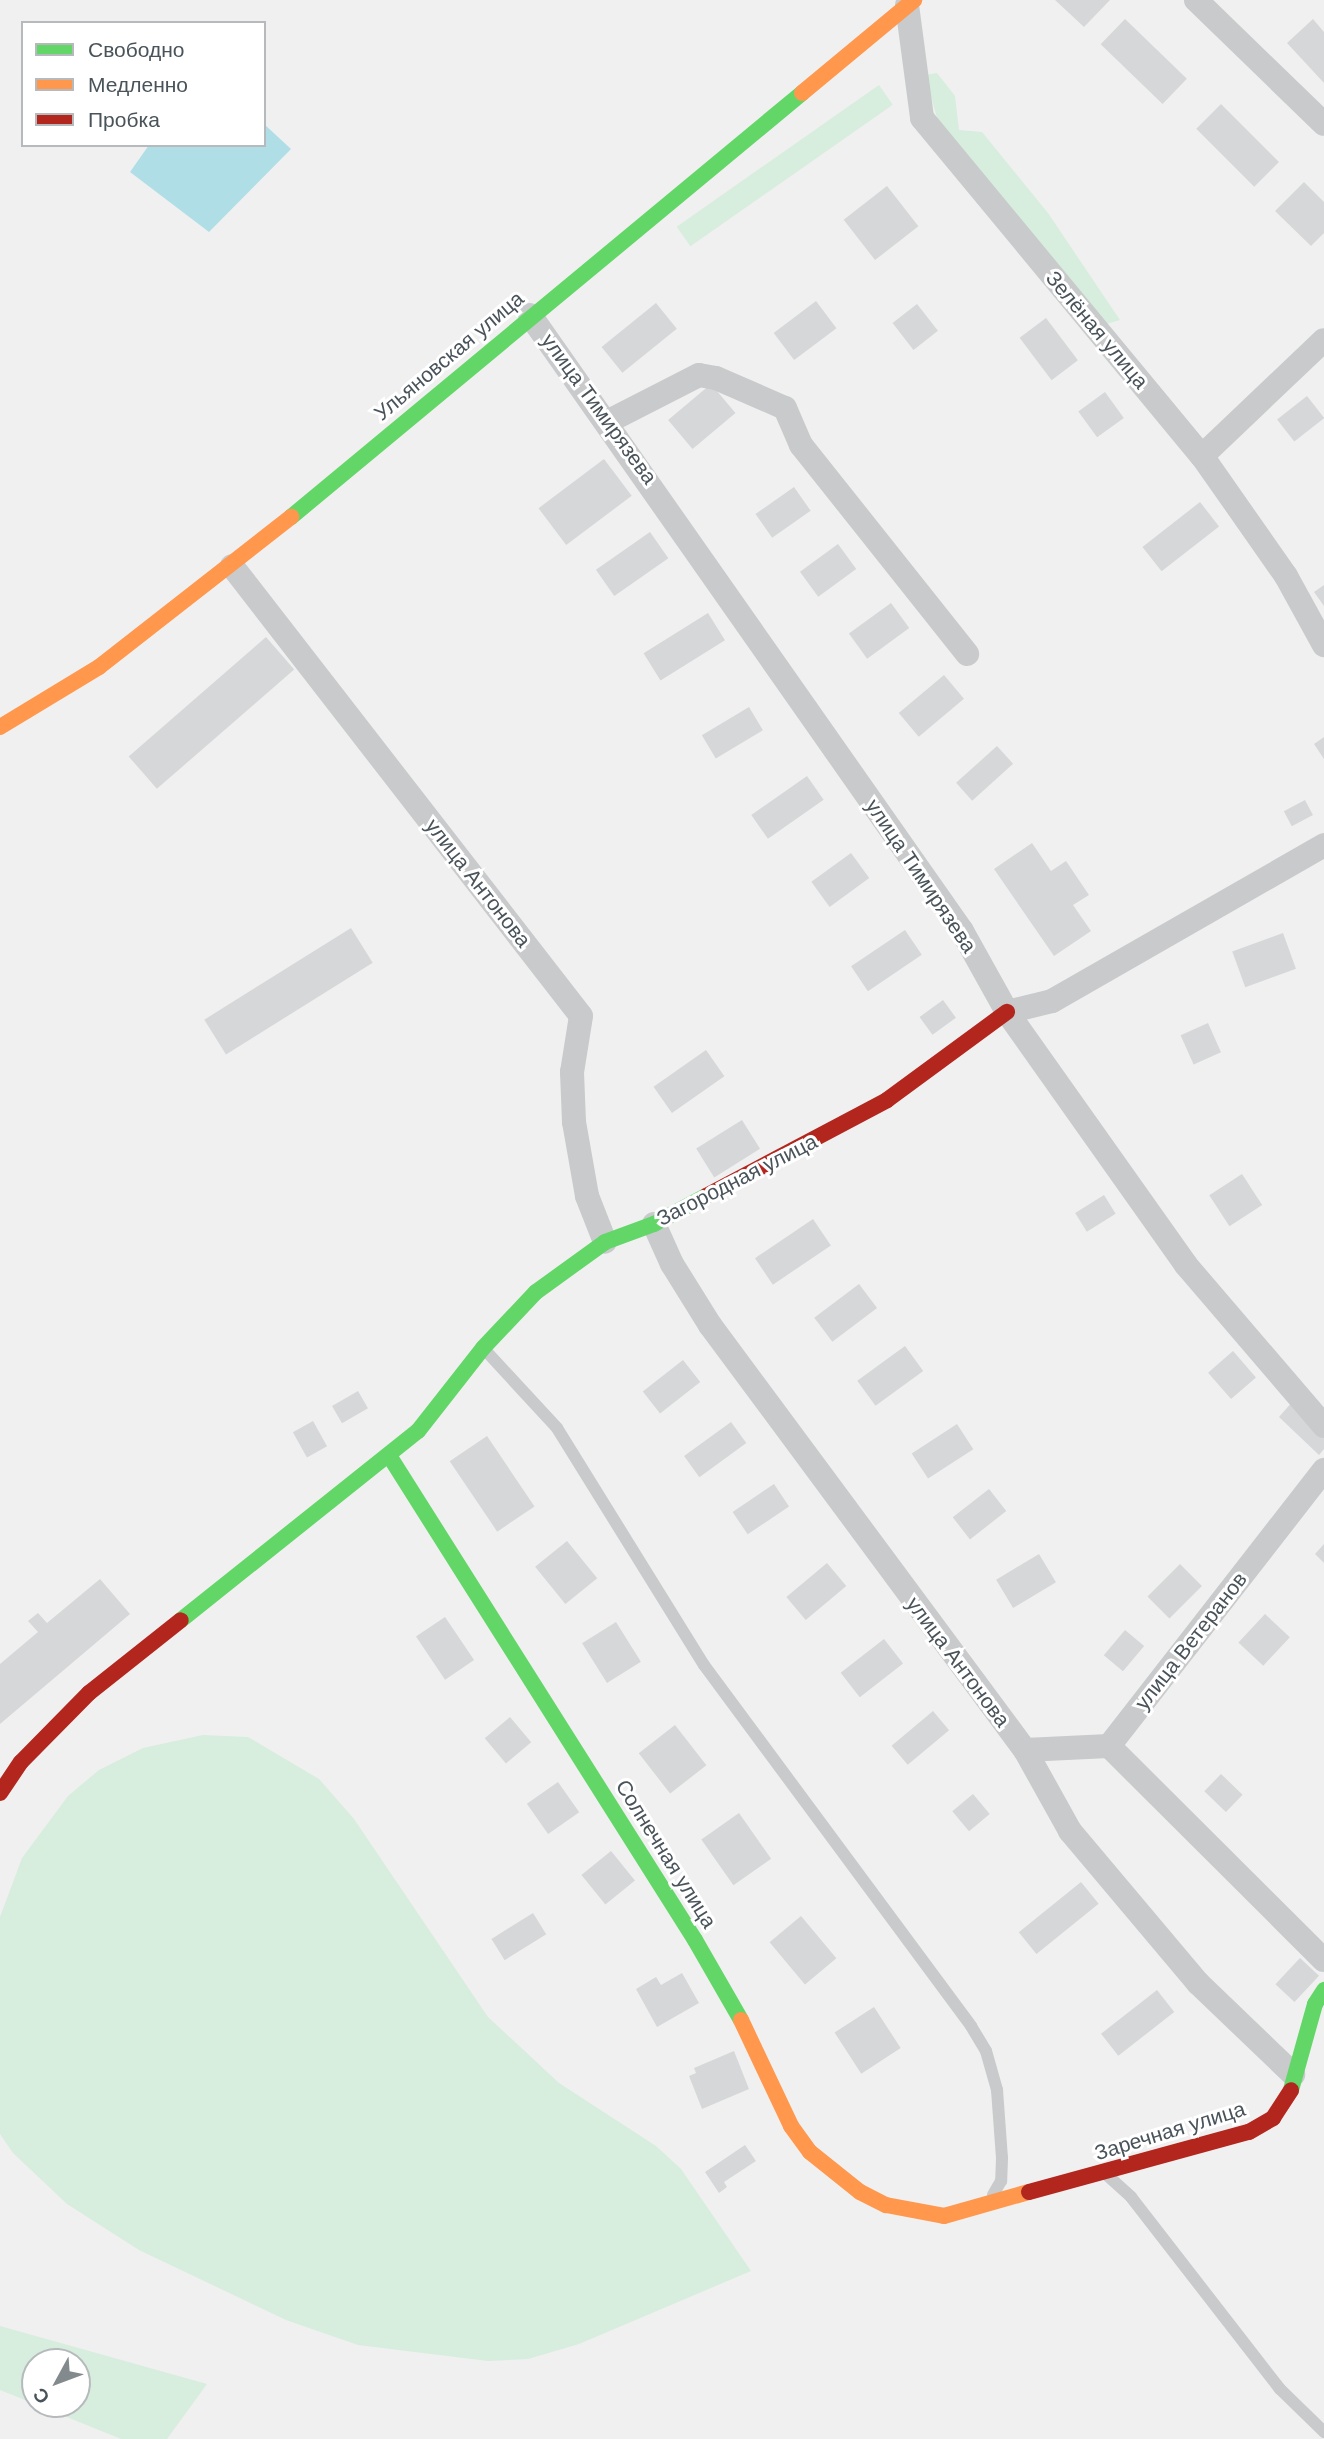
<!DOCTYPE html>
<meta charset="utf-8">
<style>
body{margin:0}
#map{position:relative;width:1324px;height:2439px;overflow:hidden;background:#f0f0f0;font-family:Helvetica,sans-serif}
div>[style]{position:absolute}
.green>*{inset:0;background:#d7edde;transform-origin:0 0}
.water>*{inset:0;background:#b0dee6}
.building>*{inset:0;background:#d6d7d8;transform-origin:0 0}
.lane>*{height:12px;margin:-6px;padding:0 6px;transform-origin:6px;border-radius:6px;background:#c8cacb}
.street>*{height:24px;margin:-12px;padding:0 12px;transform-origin:12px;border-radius:12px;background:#c8cacb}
.fast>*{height:16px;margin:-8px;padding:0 8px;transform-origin:8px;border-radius:8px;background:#63d668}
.slow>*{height:16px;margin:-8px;padding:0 8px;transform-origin:8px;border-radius:8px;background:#ff974d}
.jam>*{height:16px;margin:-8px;padding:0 8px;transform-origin:8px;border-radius:8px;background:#b3261e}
span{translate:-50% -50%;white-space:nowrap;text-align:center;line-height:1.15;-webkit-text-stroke:6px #fff;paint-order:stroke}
.street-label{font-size:21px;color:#49535a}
.legend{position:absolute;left:21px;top:21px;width:245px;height:126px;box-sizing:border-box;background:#fff;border:2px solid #b6babd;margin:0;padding:9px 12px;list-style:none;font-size:21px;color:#49535a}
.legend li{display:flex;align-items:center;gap:14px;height:35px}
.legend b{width:35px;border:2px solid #b6babd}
.north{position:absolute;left:21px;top:2348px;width:70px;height:70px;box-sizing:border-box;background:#fff;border:2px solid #b6babd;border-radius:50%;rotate:229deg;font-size:19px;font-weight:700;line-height:28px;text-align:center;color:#49535a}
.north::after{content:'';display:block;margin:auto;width:24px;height:32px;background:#838a8e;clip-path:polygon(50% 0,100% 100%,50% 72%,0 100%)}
</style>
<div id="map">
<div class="green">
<div style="clip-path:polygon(937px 73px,955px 96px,959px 130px,982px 132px,1048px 213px,1120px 320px,1103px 325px,939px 125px,925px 75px)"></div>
<div style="left:879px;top:85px;width:24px;height:247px;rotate:55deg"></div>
<div style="clip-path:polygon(203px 1735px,248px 1737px,319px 1779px,354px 1819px,488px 2017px,559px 2083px,656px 2146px,681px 2169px,751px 2271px,579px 2344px,528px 2359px,488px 2361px,358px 2345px,286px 2320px,139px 2250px,67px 2204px,13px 2153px,0 2134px,0 1917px,22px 1858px,68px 1796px,99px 1770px,143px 1748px)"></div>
<div style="clip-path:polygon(0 2327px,0 2326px,207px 2384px,167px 2439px,121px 2439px,35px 2404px,77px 2404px,77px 2362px,35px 2362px,35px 2404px,0 2390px)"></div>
</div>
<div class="water">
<div style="clip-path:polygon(264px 124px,291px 149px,209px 232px,130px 172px,149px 145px,264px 145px)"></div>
</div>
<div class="building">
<div style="clip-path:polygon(1055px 0,1110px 0,1084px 27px)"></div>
<div style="left:1125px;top:19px;width:86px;height:35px;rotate:44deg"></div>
<div style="clip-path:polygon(1313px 19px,1324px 32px,1324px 83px,1287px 43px)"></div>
<div style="left:1221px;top:104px;width:82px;height:35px;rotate:45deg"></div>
<div style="clip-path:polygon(1304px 182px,1324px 202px,1324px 233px,1311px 246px,1275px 211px)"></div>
<div style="left:887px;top:186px;width:51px;height:55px;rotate:52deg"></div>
<div style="left:816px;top:301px;width:34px;height:53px;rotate:53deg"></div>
<div style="left:656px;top:303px;width:33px;height:70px;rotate:51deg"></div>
<div style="left:917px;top:304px;width:34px;height:31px;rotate:52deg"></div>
<div style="left:1046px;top:318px;width:53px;height:33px;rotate:53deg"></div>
<div style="left:711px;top:384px;width:38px;height:56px;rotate:50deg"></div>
<div style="left:1105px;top:392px;width:32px;height:33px;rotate:54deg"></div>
<div style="left:1307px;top:396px;width:28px;height:38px;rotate:52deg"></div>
<div style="left:604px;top:459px;width:46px;height:82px;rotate:53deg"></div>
<div style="left:794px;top:487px;width:29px;height:47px;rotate:55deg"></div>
<div style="left:1200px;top:502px;width:31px;height:73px;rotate:52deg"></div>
<div style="left:650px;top:532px;width:32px;height:66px;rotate:55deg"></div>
<div style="left:838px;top:544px;width:31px;height:47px;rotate:54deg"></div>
<div style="clip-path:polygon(1324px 585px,1324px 606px,1314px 592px)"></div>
<div style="left:891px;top:603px;width:31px;height:52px;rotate:54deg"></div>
<div style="left:708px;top:613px;width:32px;height:76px;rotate:58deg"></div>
<div style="left:266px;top:637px;width:43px;height:182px;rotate:49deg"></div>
<div style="left:944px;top:675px;width:31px;height:59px;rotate:50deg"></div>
<div style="left:749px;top:707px;width:27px;height:55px;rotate:59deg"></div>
<div style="clip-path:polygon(1324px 737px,1324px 759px,1314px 744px)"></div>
<div style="left:997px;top:746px;width:24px;height:55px;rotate:48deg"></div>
<div style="left:807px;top:776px;width:29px;height:68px;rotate:55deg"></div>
<div style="left:1305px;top:800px;width:17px;height:24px;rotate:62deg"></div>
<div style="clip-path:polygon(1032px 843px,1051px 871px,1066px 861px,1089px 895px,1073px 905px,1091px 931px,1054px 956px,994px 869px)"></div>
<div style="left:851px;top:853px;width:31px;height:49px;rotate:54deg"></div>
<div style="left:351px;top:928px;width:41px;height:173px;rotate:58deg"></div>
<div style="left:905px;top:930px;width:30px;height:65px;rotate:56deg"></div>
<div style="left:1283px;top:933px;width:38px;height:54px;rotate:70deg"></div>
<div style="left:943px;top:1000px;width:22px;height:29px;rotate:54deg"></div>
<div style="left:1208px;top:1023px;width:32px;height:30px;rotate:66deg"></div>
<div style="left:706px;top:1050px;width:32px;height:64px;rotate:55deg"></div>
<div style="left:742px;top:1120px;width:34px;height:54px;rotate:58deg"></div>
<div style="left:1242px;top:1174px;width:37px;height:39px;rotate:57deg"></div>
<div style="left:1104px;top:1195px;width:22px;height:34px;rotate:58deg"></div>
<div style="left:813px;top:1219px;width:32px;height:70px;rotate:56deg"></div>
<div style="left:859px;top:1284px;width:30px;height:56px;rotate:53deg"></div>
<div style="left:905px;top:1346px;width:31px;height:59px;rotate:54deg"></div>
<div style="left:1233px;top:1351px;width:35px;height:33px;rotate:49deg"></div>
<div style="left:683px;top:1360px;width:28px;height:51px;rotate:52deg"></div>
<div style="left:358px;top:1391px;width:20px;height:30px;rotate:60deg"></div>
<div style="clip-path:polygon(1293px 1401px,1324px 1430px,1324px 1449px,1319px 1455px,1279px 1417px)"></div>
<div style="left:313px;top:1421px;width:29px;height:23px;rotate:61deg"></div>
<div style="left:731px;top:1422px;width:26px;height:58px;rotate:54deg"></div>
<div style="left:957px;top:1424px;width:30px;height:54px;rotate:57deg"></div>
<div style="left:487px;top:1436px;width:85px;height:45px;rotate:56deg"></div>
<div style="left:774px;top:1484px;width:27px;height:50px;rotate:56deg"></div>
<div style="left:989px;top:1489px;width:28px;height:46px;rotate:52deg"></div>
<div style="left:567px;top:1541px;width:48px;height:41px;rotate:51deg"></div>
<div style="clip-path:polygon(1324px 1544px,1324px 1563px,1315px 1554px)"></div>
<div style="left:1039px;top:1554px;width:33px;height:50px;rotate:59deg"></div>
<div style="left:827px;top:1563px;width:30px;height:53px;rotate:50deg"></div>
<div style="left:1180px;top:1564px;width:31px;height:46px;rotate:45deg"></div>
<div style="clip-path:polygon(100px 1579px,130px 1614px,0 1724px,0 1664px,38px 1632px,28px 1621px,38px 1613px,47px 1623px)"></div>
<div style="left:1265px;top:1614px;width:34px;height:39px;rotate:43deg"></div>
<div style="left:445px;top:1617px;width:52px;height:35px;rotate:56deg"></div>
<div style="left:616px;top:1622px;width:47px;height:40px;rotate:58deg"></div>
<div style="left:1125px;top:1630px;width:25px;height:33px;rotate:40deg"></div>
<div style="left:884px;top:1639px;width:31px;height:55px;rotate:52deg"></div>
<div style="left:933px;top:1711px;width:25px;height:54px;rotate:50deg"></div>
<div style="left:510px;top:1717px;width:33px;height:33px;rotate:50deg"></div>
<div style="left:675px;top:1725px;width:51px;height:46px;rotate:52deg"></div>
<div style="left:1221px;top:1774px;width:30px;height:24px;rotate:44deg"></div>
<div style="left:558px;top:1782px;width:37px;height:38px;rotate:55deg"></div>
<div style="left:973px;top:1794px;width:26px;height:27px;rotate:50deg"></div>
<div style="left:739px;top:1813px;width:56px;height:46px;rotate:55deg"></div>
<div style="left:611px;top:1851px;width:38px;height:38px;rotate:51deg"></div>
<div style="left:1081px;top:1882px;width:28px;height:80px;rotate:51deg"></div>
<div style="left:533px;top:1913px;width:25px;height:49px;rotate:58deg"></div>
<div style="left:801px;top:1916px;width:55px;height:41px;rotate:50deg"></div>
<div style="left:1300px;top:1958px;width:26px;height:36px;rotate:43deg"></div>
<div style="clip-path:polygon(682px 1973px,699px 2003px,657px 2027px,636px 1989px,656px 1977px,661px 1985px)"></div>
<div style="left:1157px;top:1990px;width:28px;height:71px;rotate:52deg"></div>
<div style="left:874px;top:2007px;width:49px;height:47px;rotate:57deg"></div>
<div style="clip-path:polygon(734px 2051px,749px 2089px,702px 2109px,689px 2076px,696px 2073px,694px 2068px)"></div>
<div style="clip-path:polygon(745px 2145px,756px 2161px,724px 2182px,727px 2187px,719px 2193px,705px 2172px)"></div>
</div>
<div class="lane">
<div style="left:486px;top:1351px;width:105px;rotate:47.3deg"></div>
<div style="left:557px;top:1428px;width:279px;rotate:58.2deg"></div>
<div style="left:704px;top:1665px;width:449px;rotate:53.5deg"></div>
<div style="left:971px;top:2026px;width:29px;rotate:59deg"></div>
<div style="left:986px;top:2051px;width:41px;rotate:74.2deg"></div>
<div style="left:997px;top:2090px;width:68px;rotate:85.8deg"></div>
<div style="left:1002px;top:2158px;width:23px;rotate:92deg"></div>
<div style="left:1001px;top:2181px;width:16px;rotate:120deg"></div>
<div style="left:1108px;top:2176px;width:31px;rotate:42deg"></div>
<div style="left:1131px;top:2197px;width:243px;rotate:52.2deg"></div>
<div style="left:1280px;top:2389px;width:62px;rotate:44.3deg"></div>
</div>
<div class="street">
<div style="left:1196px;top:0;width:178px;rotate:44.1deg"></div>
<div style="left:907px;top:5px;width:114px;rotate:82.4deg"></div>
<div style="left:922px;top:118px;width:439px;rotate:50.4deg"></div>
<div style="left:1202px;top:456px;width:146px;rotate:55deg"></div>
<div style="left:1286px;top:576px;width:79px;rotate:61.2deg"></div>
<div style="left:530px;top:315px;width:752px;rotate:54.96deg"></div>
<div style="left:962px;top:931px;width:93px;rotate:60.9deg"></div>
<div style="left:1007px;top:1012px;width:310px;rotate:54.7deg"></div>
<div style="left:1186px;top:1265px;width:212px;rotate:49.4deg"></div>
<div style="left:609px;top:421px;width:101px;rotate:-27.1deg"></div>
<div style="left:699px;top:375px;width:17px;rotate:10deg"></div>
<div style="left:716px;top:378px;width:75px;rotate:23.5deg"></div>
<div style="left:785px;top:408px;width:40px;rotate:66.6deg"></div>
<div style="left:801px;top:445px;width:267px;rotate:51.5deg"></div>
<div style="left:1202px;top:456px;width:168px;rotate:-43.6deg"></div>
<div style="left:232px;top:566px;width:569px;rotate:52.2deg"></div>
<div style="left:581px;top:1016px;width:57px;rotate:99.1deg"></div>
<div style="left:572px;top:1072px;width:50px;rotate:87.7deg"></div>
<div style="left:574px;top:1122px;width:75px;rotate:80deg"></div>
<div style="left:587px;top:1196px;width:49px;rotate:68.6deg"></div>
<div style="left:1007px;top:1012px;width:46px;rotate:-13.7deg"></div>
<div style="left:1052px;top:1001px;width:314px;rotate:-29.8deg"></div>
<div style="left:654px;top:1224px;width:44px;rotate:65.8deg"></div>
<div style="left:672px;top:1264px;width:72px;rotate:58.1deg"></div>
<div style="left:710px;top:1325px;width:529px;rotate:53.46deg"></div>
<div style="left:1025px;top:1750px;width:93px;rotate:60.9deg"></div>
<div style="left:1070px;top:1831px;width:199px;rotate:49.9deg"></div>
<div style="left:1198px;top:1983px;width:132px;rotate:43.8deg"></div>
<div style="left:1109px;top:1746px;width:303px;rotate:44.9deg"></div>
<div style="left:1025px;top:1750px;width:84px;rotate:-2.7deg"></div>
<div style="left:1109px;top:1746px;width:350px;rotate:-52.1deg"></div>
</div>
<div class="fast">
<div style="left:291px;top:517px;width:664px;rotate:-39.68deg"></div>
<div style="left:390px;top:1457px;width:571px;rotate:57.73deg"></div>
<div style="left:695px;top:1940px;width:92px;rotate:60.1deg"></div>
<div style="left:181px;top:1620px;width:303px;rotate:-38.6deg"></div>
<div style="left:418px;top:1431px;width:105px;rotate:-51.9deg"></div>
<div style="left:483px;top:1348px;width:77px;rotate:-46.6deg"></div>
<div style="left:536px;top:1292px;width:85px;rotate:-35.9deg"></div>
<div style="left:605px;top:1242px;width:52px;rotate:-20.2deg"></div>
<div style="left:654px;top:1224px;width:59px;rotate:-28.3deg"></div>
<div style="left:1291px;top:2090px;width:89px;rotate:-74.4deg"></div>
<div style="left:1315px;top:2004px;width:17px;rotate:-57deg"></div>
</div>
<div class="slow">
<div style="left:802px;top:93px;width:146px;rotate:-39.7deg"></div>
<div style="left:0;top:727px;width:116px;rotate:-31.2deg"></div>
<div style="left:99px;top:667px;width:244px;rotate:-38deg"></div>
<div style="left:741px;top:2020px;width:117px;rotate:64.7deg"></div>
<div style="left:791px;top:2126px;width:32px;rotate:54deg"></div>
<div style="left:810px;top:2152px;width:64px;rotate:38.7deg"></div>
<div style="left:860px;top:2192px;width:29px;rotate:27deg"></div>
<div style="left:886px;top:2205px;width:59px;rotate:10.7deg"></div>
<div style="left:944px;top:2216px;width:88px;rotate:-15.8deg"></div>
</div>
<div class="jam">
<div style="left:706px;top:1196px;width:205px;rotate:-27.9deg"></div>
<div style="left:887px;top:1100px;width:149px;rotate:-36.3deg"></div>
<div style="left:0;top:1793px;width:37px;rotate:-56deg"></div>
<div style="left:21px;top:1762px;width:97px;rotate:-45.4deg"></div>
<div style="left:89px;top:1693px;width:117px;rotate:-38.4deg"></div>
<div style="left:1029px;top:2192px;width:228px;rotate:-15.3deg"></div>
<div style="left:1249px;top:2132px;width:28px;rotate:-30deg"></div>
<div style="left:1273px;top:2118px;width:33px;rotate:-57deg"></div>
</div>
<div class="street-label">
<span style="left:1097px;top:330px;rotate:50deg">Зелёная улица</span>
<span style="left:449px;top:356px;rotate:-40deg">Ульяновская улица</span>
<span style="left:599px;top:409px;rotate:54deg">улица Тимирязева</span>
<span style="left:921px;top:876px;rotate:56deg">улица Тимирязева</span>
<span style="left:478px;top:883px;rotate:52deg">улица Антонова</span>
<span style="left:737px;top:1180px;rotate:-27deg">Загородная улица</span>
<span style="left:1191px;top:1641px;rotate:-52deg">улица Ветеранов</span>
<span style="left:958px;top:1662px;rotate:53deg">улица Антонова</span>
<span style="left:666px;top:1854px;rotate:58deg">Солнечная улица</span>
<span style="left:1170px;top:2131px;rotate:-17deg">Заречная улица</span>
</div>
<ul class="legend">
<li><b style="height:9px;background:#63d668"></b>Свободно</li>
<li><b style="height:9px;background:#ff974d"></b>Медленно</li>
<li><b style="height:9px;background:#b3261e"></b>Пробка</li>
</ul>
<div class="north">С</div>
</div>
